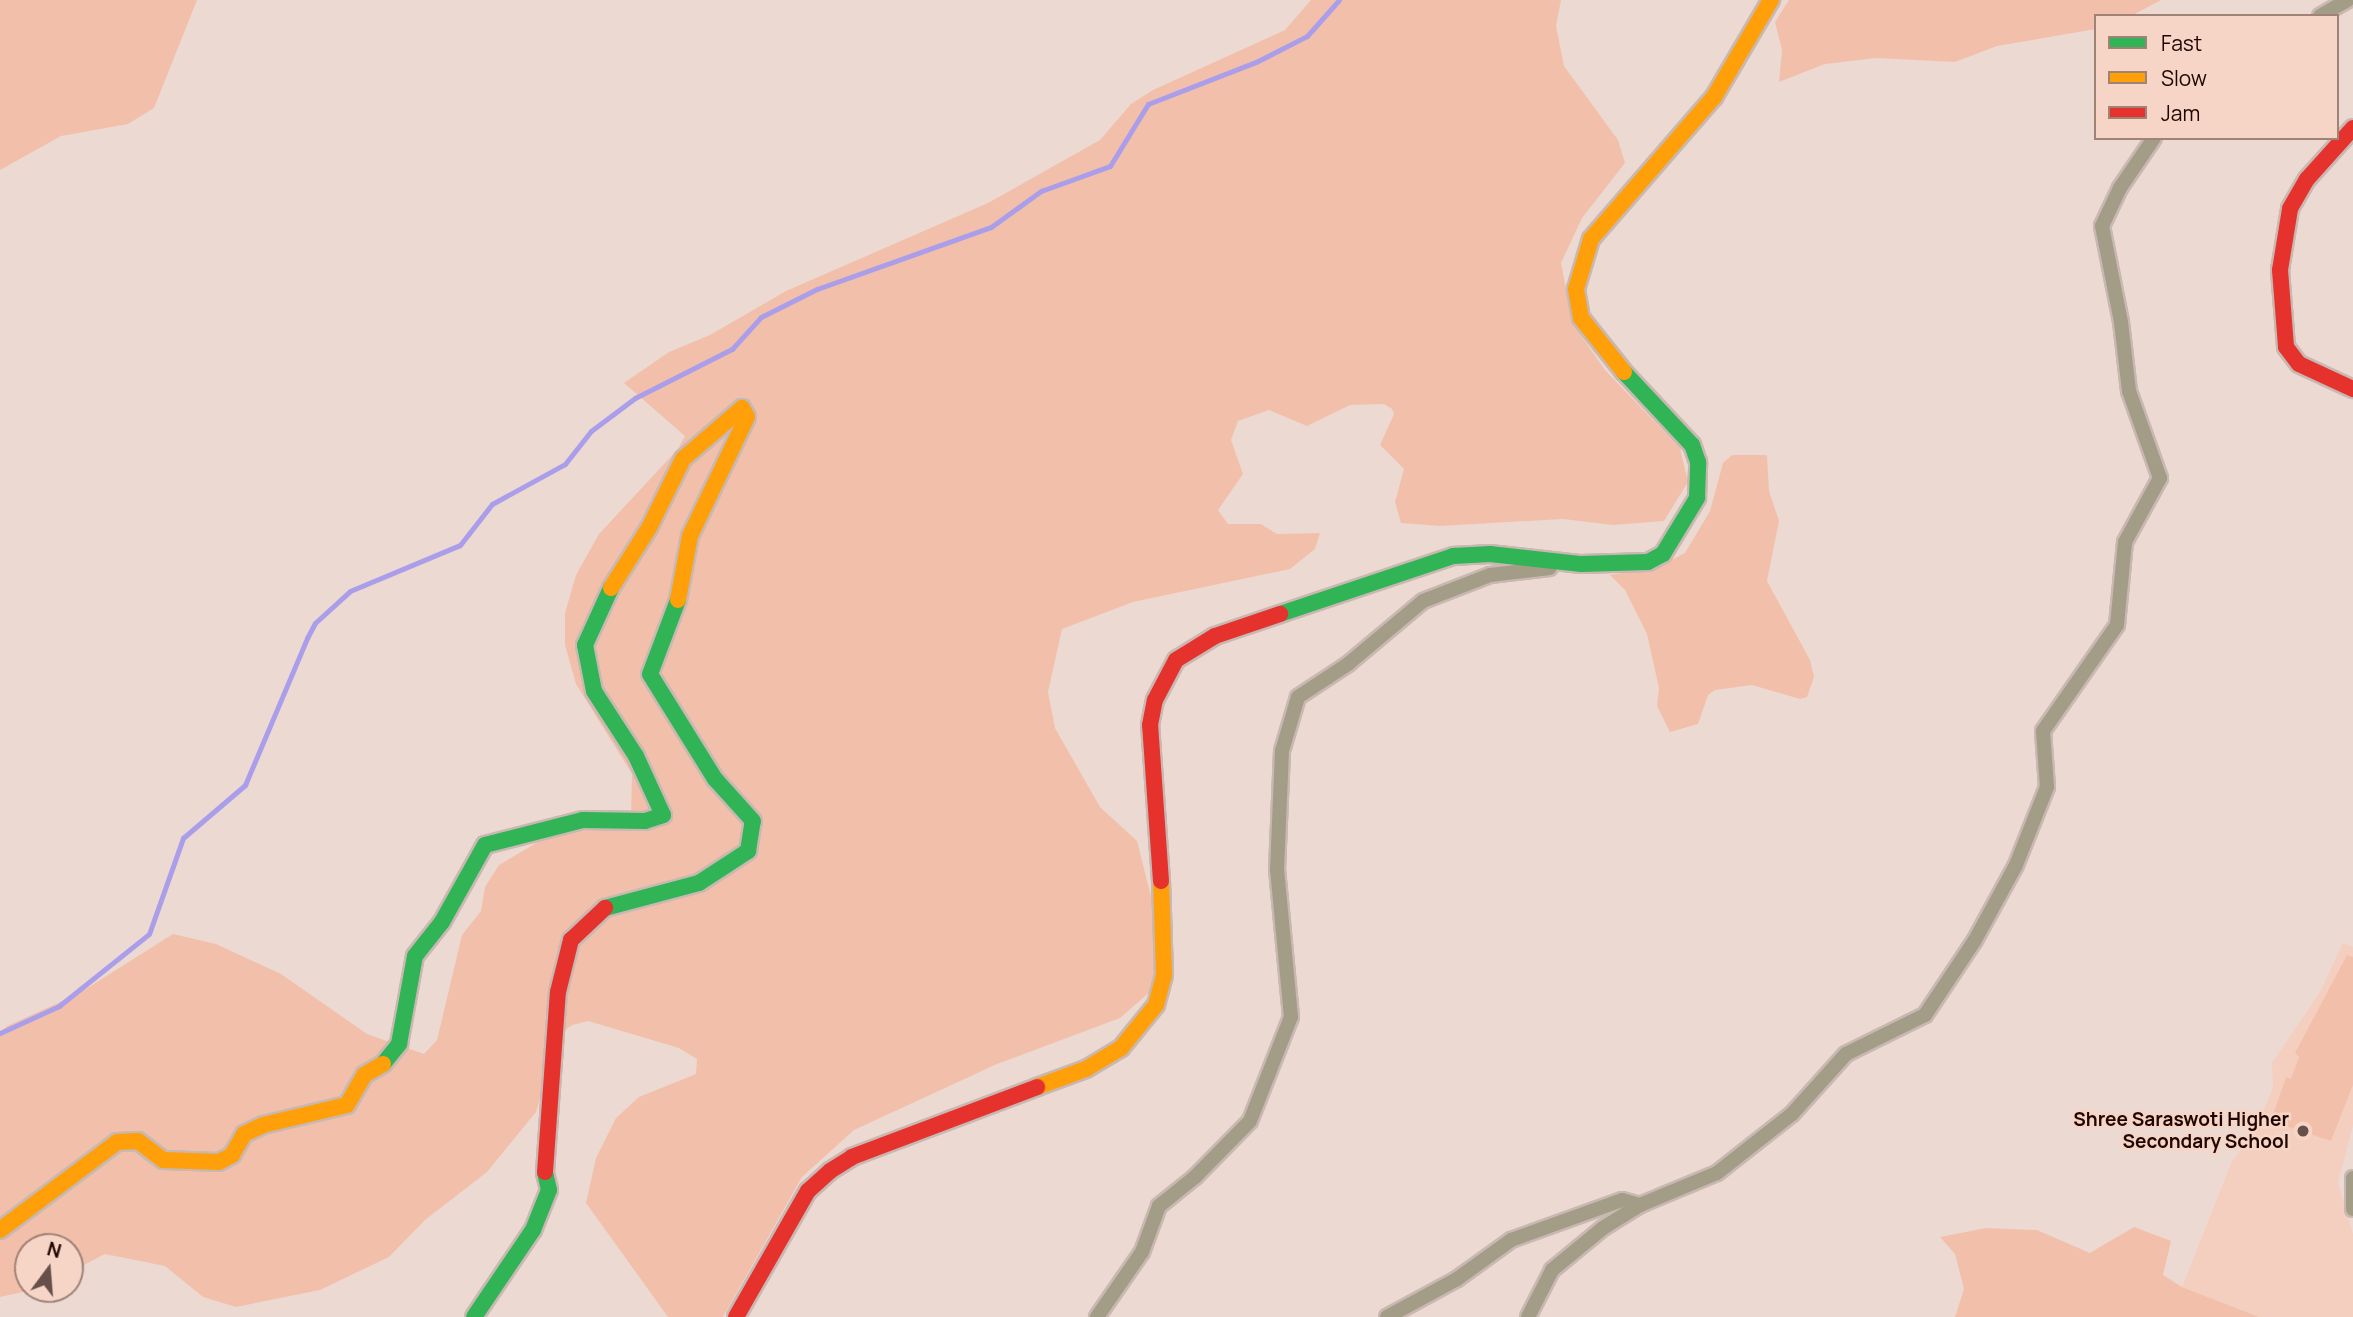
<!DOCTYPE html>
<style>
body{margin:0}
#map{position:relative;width:2353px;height:1317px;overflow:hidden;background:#ecd9d2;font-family:Manrope,sans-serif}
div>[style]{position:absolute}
.built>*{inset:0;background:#f4cfbf}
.green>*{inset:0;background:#f2c0aa}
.stream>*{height:5px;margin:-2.5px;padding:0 2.5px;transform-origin:2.5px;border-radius:2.5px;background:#aa9eea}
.roads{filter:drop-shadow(2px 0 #c9b8b2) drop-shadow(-2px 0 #c9b8b2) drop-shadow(0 2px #c9b8b2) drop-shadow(0 -2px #c9b8b2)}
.street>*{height:14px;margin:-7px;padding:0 7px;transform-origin:7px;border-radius:7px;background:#a39d87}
.fast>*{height:16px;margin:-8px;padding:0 8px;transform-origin:8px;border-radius:8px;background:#30b455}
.slow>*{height:16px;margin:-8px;padding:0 8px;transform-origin:8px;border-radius:8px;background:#ff9f0a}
.jam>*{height:16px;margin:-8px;padding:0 8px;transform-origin:8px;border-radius:8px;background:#e5322d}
.dots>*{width:19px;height:19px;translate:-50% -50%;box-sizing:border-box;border:4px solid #f6d5c7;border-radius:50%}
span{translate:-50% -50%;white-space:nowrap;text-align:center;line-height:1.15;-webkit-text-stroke:5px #f6d5c7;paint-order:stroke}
.poi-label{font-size:19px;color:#200600;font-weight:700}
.right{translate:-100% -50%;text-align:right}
.legend{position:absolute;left:2094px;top:14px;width:245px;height:126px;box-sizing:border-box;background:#f6d5c7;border:2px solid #a08277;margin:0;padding:9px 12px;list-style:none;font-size:21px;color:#200600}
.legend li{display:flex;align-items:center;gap:14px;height:35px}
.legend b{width:35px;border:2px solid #a08277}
.north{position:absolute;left:14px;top:1233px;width:70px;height:70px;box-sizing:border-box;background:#f6d5c7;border:2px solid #a08277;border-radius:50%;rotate:16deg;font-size:19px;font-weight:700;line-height:28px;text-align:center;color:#200600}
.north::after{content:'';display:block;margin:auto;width:24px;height:32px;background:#67504a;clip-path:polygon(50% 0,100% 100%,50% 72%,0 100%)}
</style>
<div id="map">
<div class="built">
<div style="clip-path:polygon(2343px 943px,2353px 947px,2353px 1125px,2338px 1183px,2353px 1234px,2353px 1317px,2259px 1317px,2182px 1287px,2232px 1161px,2252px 1137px,2273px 1088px,2272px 1063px,2320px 992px)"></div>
</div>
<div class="green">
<div style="clip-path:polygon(0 0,197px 0,154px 108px,128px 124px,61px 136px,0 170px)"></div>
<div style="clip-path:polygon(1311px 0,1561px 0,1556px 26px,1564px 66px,1618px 140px,1625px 163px,1582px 218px,1561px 263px,1573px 324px,1605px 370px,1680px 448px,1688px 482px,1664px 521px,1613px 525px,1563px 519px,1440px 526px,1401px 523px,1395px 502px,1404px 469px,1380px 445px,1394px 414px,1392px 409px,1384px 404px,1350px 405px,1307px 426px,1269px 410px,1238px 421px,1231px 440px,1243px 474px,1218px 510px,1228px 524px,1261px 524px,1277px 534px,1320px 533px,1315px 549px,1290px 569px,1133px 602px,1062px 629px,1048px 692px,1055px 728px,1100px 807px,1137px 841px,1164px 947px,1152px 990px,1120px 1018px,997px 1064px,854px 1130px,802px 1177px,723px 1317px,668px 1317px,586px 1203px,596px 1158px,616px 1118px,639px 1097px,696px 1074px,697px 1059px,679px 1048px,588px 1021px,572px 1025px,560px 1034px,536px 1112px,487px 1172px,425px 1220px,389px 1257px,320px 1290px,236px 1307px,203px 1297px,165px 1266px,105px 1254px,70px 1272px,70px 1247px,28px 1247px,28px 1289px,36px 1289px,0 1297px,0 1033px,7px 1026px,78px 994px,173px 934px,216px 944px,281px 974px,367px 1034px,424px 1054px,437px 1040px,462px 935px,481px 911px,485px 887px,499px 865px,553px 833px,631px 815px,632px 774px,576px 684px,565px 645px,565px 613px,576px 575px,599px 534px,678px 449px,685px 436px,624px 383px,669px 352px,710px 335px,786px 291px,988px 203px,1100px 140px,1131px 104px,1153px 90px,1285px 30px)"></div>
<div style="clip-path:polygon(1789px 0,2161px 0,2131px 16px,2096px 16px,2096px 29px,1997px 46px,1955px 62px,1876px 58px,1825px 64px,1779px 82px,1782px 50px,1775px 22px)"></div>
<div style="clip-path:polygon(1732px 455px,1767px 455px,1769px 491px,1779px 521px,1767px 581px,1810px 660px,1814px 677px,1807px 697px,1800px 699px,1752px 685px,1715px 690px,1708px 695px,1698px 724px,1670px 732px,1657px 706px,1659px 688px,1647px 634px,1625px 590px,1610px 575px,1661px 565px,1685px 553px,1710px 511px,1723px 463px)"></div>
<div style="clip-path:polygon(2347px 955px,2353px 957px,2353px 1085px,2331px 1141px,2271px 1121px,2286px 1077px,2291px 1079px,2299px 1057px,2295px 1053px)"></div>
<div style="clip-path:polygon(2134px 1227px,2171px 1241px,2163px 1275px,2182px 1287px,2259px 1317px,1955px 1317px,1964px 1289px,1955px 1254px,1940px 1237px,1986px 1228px,2037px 1230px,2090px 1253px)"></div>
</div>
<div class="stream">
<div style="left:0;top:1033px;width:65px;rotate:-24.6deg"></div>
<div style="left:59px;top:1006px;width:115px;rotate:-38.7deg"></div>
<div style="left:149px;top:934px;width:102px;rotate:-70.5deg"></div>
<div style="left:183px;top:838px;width:82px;rotate:-40.5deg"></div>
<div style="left:245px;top:785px;width:160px;rotate:-67.1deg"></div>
<div style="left:307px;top:638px;width:17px;rotate:-62deg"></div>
<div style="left:315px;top:623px;width:47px;rotate:-42.4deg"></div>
<div style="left:350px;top:591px;width:119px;rotate:-22.7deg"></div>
<div style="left:460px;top:545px;width:52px;rotate:-52deg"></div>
<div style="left:492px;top:504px;width:83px;rotate:-28.7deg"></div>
<div style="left:565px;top:464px;width:42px;rotate:-51.8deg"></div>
<div style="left:591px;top:431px;width:55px;rotate:-36.9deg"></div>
<div style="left:635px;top:398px;width:109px;rotate:-26.8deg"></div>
<div style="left:732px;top:349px;width:43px;rotate:-47.8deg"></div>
<div style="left:761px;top:317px;width:63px;rotate:-26.6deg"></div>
<div style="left:817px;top:289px;width:185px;rotate:-19.6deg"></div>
<div style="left:991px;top:227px;width:62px;rotate:-35.8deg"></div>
<div style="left:1041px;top:191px;width:73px;rotate:-19.9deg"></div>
<div style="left:1110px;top:166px;width:73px;rotate:-58.5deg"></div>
<div style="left:1148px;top:104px;width:116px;rotate:-21.3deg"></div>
<div style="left:1256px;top:62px;width:57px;rotate:-27deg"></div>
<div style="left:1307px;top:36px;width:48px;rotate:-48.4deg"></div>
</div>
<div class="roads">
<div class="street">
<div style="left:2320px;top:16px;width:32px;rotate:-30deg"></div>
<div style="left:2353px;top:1178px;width:31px;rotate:90deg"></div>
<div style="left:1097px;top:1317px;width:79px;rotate:-55.3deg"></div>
<div style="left:1142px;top:1252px;width:49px;rotate:-69.7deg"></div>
<div style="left:1159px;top:1206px;width:46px;rotate:-38.9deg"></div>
<div style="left:1195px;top:1177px;width:78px;rotate:-45.5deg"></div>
<div style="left:1250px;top:1121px;width:112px;rotate:-68.5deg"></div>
<div style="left:1291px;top:1017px;width:148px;rotate:-95.4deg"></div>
<div style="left:1277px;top:870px;width:119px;rotate:-87.6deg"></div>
<div style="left:1282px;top:751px;width:56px;rotate:-73.5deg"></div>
<div style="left:1298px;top:697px;width:60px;rotate:-33.4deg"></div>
<div style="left:1348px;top:664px;width:98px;rotate:-40deg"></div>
<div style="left:1423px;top:601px;width:72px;rotate:-21.2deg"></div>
<div style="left:1490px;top:575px;width:60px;rotate:-6.7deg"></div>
<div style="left:1387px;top:1317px;width:80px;rotate:-28.5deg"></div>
<div style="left:1457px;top:1279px;width:67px;rotate:-35.8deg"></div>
<div style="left:1511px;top:1240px;width:118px;rotate:-19.8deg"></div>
<div style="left:1622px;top:1200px;width:19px;rotate:16deg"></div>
<div style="left:1528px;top:1317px;width:53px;rotate:-62.9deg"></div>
<div style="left:1552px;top:1270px;width:66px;rotate:-39.5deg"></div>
<div style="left:1603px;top:1228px;width:44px;rotate:-31.9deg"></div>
<div style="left:1640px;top:1205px;width:83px;rotate:-22.6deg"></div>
<div style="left:1717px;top:1173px;width:95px;rotate:-38.2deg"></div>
<div style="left:1792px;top:1114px;width:81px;rotate:-48deg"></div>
<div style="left:1846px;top:1054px;width:88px;rotate:-26.3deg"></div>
<div style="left:1925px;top:1015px;width:90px;rotate:-56.3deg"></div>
<div style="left:1975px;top:940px;width:85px;rotate:-61.3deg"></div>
<div style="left:2016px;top:865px;width:84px;rotate:-68.3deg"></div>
<div style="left:2047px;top:787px;width:56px;rotate:-94.1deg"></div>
<div style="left:2043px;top:731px;width:129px;rotate:-55.1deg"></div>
<div style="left:2117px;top:625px;width:83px;rotate:-84.5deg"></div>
<div style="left:2125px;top:542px;width:73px;rotate:-61.3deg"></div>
<div style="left:2160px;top:478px;width:92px;rotate:-109.6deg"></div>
<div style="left:2129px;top:391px;width:69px;rotate:-96.6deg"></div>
<div style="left:2121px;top:322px;width:98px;rotate:-101.2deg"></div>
<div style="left:2102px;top:226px;width:42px;rotate:-64.7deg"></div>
<div style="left:2120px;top:188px;width:60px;rotate:-55.8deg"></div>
</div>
<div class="fast">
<div style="left:1280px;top:614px;width:182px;rotate:-18.5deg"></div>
<div style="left:1453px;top:556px;width:37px;rotate:-3deg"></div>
<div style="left:1490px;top:554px;width:92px;rotate:6.3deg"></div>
<div style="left:1581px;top:564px;width:67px;rotate:-1.7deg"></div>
<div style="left:1648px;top:562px;width:17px;rotate:-28deg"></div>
<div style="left:1663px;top:554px;width:66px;rotate:-58.7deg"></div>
<div style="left:1697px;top:498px;width:36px;rotate:-88deg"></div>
<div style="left:1698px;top:462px;width:18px;rotate:-109deg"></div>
<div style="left:1692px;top:445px;width:100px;rotate:-133deg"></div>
<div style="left:605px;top:908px;width:97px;rotate:-14.9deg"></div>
<div style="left:699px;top:883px;width:59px;rotate:-33.1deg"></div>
<div style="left:748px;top:851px;width:30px;rotate:-81deg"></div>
<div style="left:753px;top:821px;width:57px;rotate:-132.1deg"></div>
<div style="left:715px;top:779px;width:123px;rotate:-121.8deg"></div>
<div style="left:650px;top:674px;width:79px;rotate:-69.3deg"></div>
<div style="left:383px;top:1064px;width:26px;rotate:-51deg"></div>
<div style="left:399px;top:1044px;width:89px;rotate:-79.7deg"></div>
<div style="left:415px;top:956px;width:43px;rotate:-51.5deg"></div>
<div style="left:442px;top:922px;width:88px;rotate:-60.8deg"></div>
<div style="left:485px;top:845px;width:101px;rotate:-14.3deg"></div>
<div style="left:583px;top:820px;width:62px;rotate:0.9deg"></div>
<div style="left:645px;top:821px;width:19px;rotate:-18deg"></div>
<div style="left:663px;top:815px;width:65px;rotate:-114.6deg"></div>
<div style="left:636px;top:756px;width:77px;rotate:-122.9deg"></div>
<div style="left:594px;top:691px;width:47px;rotate:-101.1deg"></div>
<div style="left:585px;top:645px;width:63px;rotate:-65.5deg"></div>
<div style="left:474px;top:1317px;width:105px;rotate:-55.9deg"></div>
<div style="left:533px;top:1230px;width:43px;rotate:-68.2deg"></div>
<div style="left:549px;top:1190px;width:18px;rotate:-103deg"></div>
</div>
<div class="slow">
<div style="left:1624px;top:372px;width:69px;rotate:-128.5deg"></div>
<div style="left:1581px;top:318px;width:29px;rotate:-100deg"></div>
<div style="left:1576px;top:289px;width:52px;rotate:-73.3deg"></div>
<div style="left:1591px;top:239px;width:188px;rotate:-49.1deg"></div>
<div style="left:1714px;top:97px;width:113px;rotate:-59.6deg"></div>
<div style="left:611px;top:588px;width:71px;rotate:-57.7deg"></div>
<div style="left:649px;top:528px;width:77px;rotate:-63.8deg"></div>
<div style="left:683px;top:459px;width:78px;rotate:-40.8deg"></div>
<div style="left:742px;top:408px;width:10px;rotate:61deg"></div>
<div style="left:747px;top:417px;width:132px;rotate:115.6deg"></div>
<div style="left:690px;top:536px;width:65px;rotate:100.6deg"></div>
<div style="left:1037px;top:1087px;width:52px;rotate:-20.2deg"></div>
<div style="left:1086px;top:1069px;width:41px;rotate:-31deg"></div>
<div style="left:1121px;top:1048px;width:55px;rotate:-50.9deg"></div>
<div style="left:1156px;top:1005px;width:31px;rotate:-75deg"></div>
<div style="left:1164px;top:975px;width:94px;rotate:-91.8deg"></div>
<div style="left:0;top:1230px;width:146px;rotate:-36.9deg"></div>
<div style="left:117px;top:1142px;width:21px;rotate:-3deg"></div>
<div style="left:138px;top:1141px;width:31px;rotate:37deg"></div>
<div style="left:163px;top:1160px;width:56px;rotate:2deg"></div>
<div style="left:219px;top:1162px;width:15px;rotate:-28deg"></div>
<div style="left:232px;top:1155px;width:24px;rotate:-60deg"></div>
<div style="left:244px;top:1134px;width:21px;rotate:-25deg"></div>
<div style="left:263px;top:1125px;width:86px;rotate:-13.4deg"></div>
<div style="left:347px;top:1105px;width:34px;rotate:-60deg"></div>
<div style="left:364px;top:1075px;width:22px;rotate:-30deg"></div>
</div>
<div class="jam">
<div style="left:2353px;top:128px;width:69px;rotate:132deg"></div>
<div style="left:2307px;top:179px;width:34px;rotate:120deg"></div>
<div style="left:2290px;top:209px;width:62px;rotate:99.3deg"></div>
<div style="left:2280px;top:270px;width:77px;rotate:85.5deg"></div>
<div style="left:2286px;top:347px;width:21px;rotate:53deg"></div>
<div style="left:2299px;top:364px;width:60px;rotate:24.8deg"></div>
<div style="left:1161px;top:881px;width:156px;rotate:-94deg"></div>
<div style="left:1150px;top:725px;width:25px;rotate:-79deg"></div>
<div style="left:1155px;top:700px;width:45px;rotate:-62.3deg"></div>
<div style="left:1176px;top:660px;width:46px;rotate:-31.6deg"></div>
<div style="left:1215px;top:636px;width:69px;rotate:-18.7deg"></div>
<div style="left:545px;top:1172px;width:180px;rotate:-85.9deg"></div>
<div style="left:558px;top:992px;width:54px;rotate:-76deg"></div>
<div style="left:571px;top:940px;width:47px;rotate:-43.3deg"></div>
<div style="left:736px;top:1317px;width:145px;rotate:-60.3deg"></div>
<div style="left:808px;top:1191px;width:30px;rotate:-42deg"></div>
<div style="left:830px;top:1171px;width:26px;rotate:-32deg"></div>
<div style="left:852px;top:1157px;width:198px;rotate:-20.7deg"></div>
</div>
</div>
<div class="dots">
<div style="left:2303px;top:1131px;background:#67504a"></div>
</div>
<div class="poi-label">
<span class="right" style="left:2289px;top:1131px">Shree Saraswoti Higher<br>Secondary School</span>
</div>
<ul class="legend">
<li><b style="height:9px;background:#30b455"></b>Fast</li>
<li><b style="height:9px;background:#ff9f0a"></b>Slow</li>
<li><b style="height:9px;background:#e5322d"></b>Jam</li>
</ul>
<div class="north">N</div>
</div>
